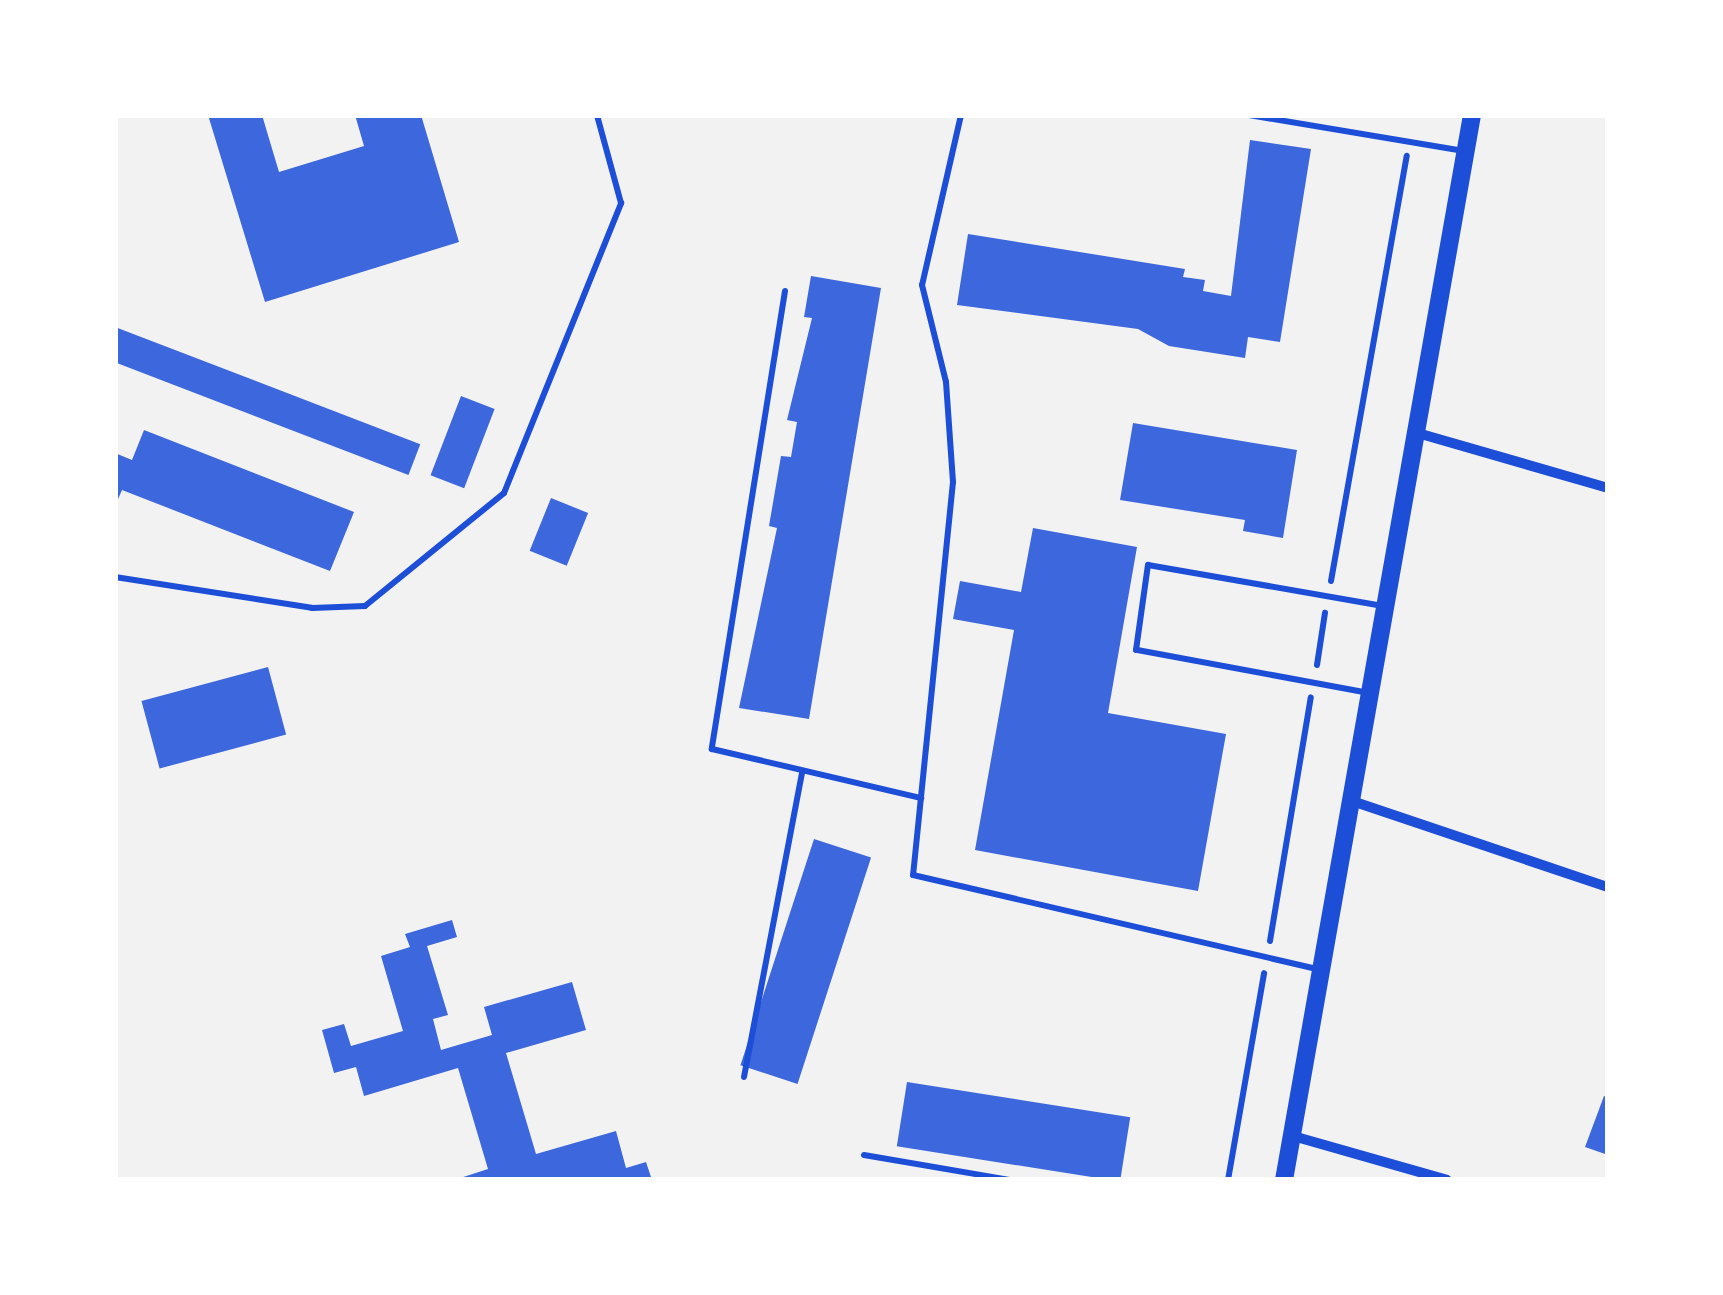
<!DOCTYPE html>
<style>
body{margin:0}
#map{position:relative;width:1723px;height:1295px;overflow:hidden;background:#f2f2f2;font-family:Inter,sans-serif}
div>[style]{position:absolute}
.building>*{inset:0;background:#3d67dc;transform-origin:0 0}
.path>*{height:6px;margin:-3px;padding:0 3px;transform-origin:3px;border-radius:3px;background:#1d4ed8}
.service>*{height:6px;margin:-3px;padding:0 3px;transform-origin:3px;border-radius:3px;background:#1d4ed8}
.minor>*{height:10px;margin:-5px;padding:0 5px;transform-origin:5px;border-radius:5px;background:#1d4ed8}
.tertiary>*{height:18px;margin:-9px;padding:0 9px;transform-origin:9px;border-radius:9px;background:#1d4ed8}
span{translate:-50% -50%;white-space:nowrap;text-align:center;line-height:1.15;-webkit-text-stroke:8px #fff;paint-order:stroke}
.frame{position:absolute;inset:0;border:118px solid #fff;pointer-events:none}
</style>
<div id="map">
<div class="building">
<div style="clip-path:polygon(208px 115px,262px 115px,279px 172px,364px 146px,355px 115px,421px 115px,459px 242px,265px 302px)"></div>
<div style="clip-path:polygon(1250px 140px,1311px 149px,1280px 342px,1248px 337px,1245px 358px,1169px 346px,1138px 329px,957px 305px,968px 234px,1185px 269px,1183px 277px,1205px 280px,1203px 291px,1231px 296px)"></div>
<div style="clip-path:polygon(811px 276px,881px 288px,809px 719px,739px 708px,777px 528px,769px 526px,781px 456px,791px 457px,797px 422px,787px 420px,812px 318px,804px 317px)"></div>
<div style="left:115px;top:327px;width:327px;height:33px;rotate:21deg"></div>
<div style="left:461px;top:396px;width:36px;height:85px;rotate:21deg"></div>
<div style="clip-path:polygon(1133px 423px,1297px 450px,1283px 538px,1243px 531px,1245px 520px,1120px 500px)"></div>
<div style="clip-path:polygon(144px 430px,354px 512px,330px 571px,122px 490px,115px 506px,115px 453px,132px 460px)"></div>
<div style="left:551px;top:498px;width:40px;height:57px;rotate:22deg"></div>
<div style="clip-path:polygon(1033px 528px,1137px 547px,1108px 713px,1226px 734px,1198px 891px,975px 850px,1014px 630px,953px 619px,960px 581px,1021px 592px)"></div>
<div style="left:268px;top:667px;width:70px;height:131px;rotate:75deg"></div>
<div style="left:814px;top:839px;width:60px;height:238px;rotate:18deg"></div>
<div style="clip-path:polygon(452px 920px,457px 937px,427px 946px,448px 1015px,433px 1019px,441px 1050px,492px 1035px,484px 1007px,572px 982px,586px 1030px,506px 1053px,536px 1154px,616px 1131px,626px 1168px,646px 1162px,652px 1180px,454px 1180px,488px 1169px,458px 1068px,364px 1096px,356px 1067px,334px 1073px,322px 1030px,344px 1024px,351px 1046px,403px 1031px,381px 956px,410px 947px,405px 934px)"></div>
<div style="left:907px;top:1082px;width:226px;height:65px;rotate:9deg"></div>
<div style="clip-path:polygon(1604px 1096px,1608px 1097px,1608px 1155px,1585px 1147px)"></div>
</div>
<div class="path">
<div style="left:1331px;top:581px;width:432px;rotate:-79.9deg"></div>
<div style="left:1317px;top:665px;width:53px;rotate:-81.3deg"></div>
<div style="left:1270px;top:941px;width:247px;rotate:-80.5deg"></div>
<div style="left:1228px;top:1180px;width:210px;rotate:-80.1deg"></div>
</div>
<div class="service">
<div style="left:961px;top:115px;width:174px;rotate:102.9deg"></div>
<div style="left:922px;top:285px;width:100px;rotate:76.1deg"></div>
<div style="left:946px;top:382px;width:100px;rotate:86deg"></div>
<div style="left:953px;top:482px;width:395px;rotate:95.8deg"></div>
<div style="left:913px;top:875px;width:419px;rotate:13.1deg"></div>
<div style="left:1249px;top:115px;width:218px;rotate:9.5deg"></div>
<div style="left:785px;top:291px;width:464px;rotate:99.1deg"></div>
<div style="left:712px;top:749px;width:215px;rotate:13.2deg"></div>
<div style="left:115px;top:577px;width:199px;rotate:8.9deg"></div>
<div style="left:312px;top:608px;width:53px;rotate:-2.2deg"></div>
<div style="left:365px;top:606px;width:179px;rotate:-39.1deg"></div>
<div style="left:504px;top:493px;width:313px;rotate:-68deg"></div>
<div style="left:621px;top:203px;width:91px;rotate:-105.3deg"></div>
<div style="left:1369px;top:693px;width:237px;rotate:-169.5deg"></div>
<div style="left:1136px;top:650px;width:86px;rotate:-82deg"></div>
<div style="left:1148px;top:565px;width:240px;rotate:9.9deg"></div>
<div style="left:744px;top:1077px;width:309px;rotate:-79.2deg"></div>
<div style="left:864px;top:1155px;width:149px;rotate:9.7deg"></div>
</div>
<div class="minor">
<div style="left:1414px;top:432px;width:202px;rotate:16.1deg"></div>
<div style="left:1352px;top:801px;width:270px;rotate:18.6deg"></div>
<div style="left:1293px;top:1136px;width:160px;rotate:15.9deg"></div>
</div>
<div class="tertiary">
<div style="left:1284px;top:1180px;width:1081px;rotate:-79.99deg"></div>
</div>
<div class="frame"></div>
</div>
